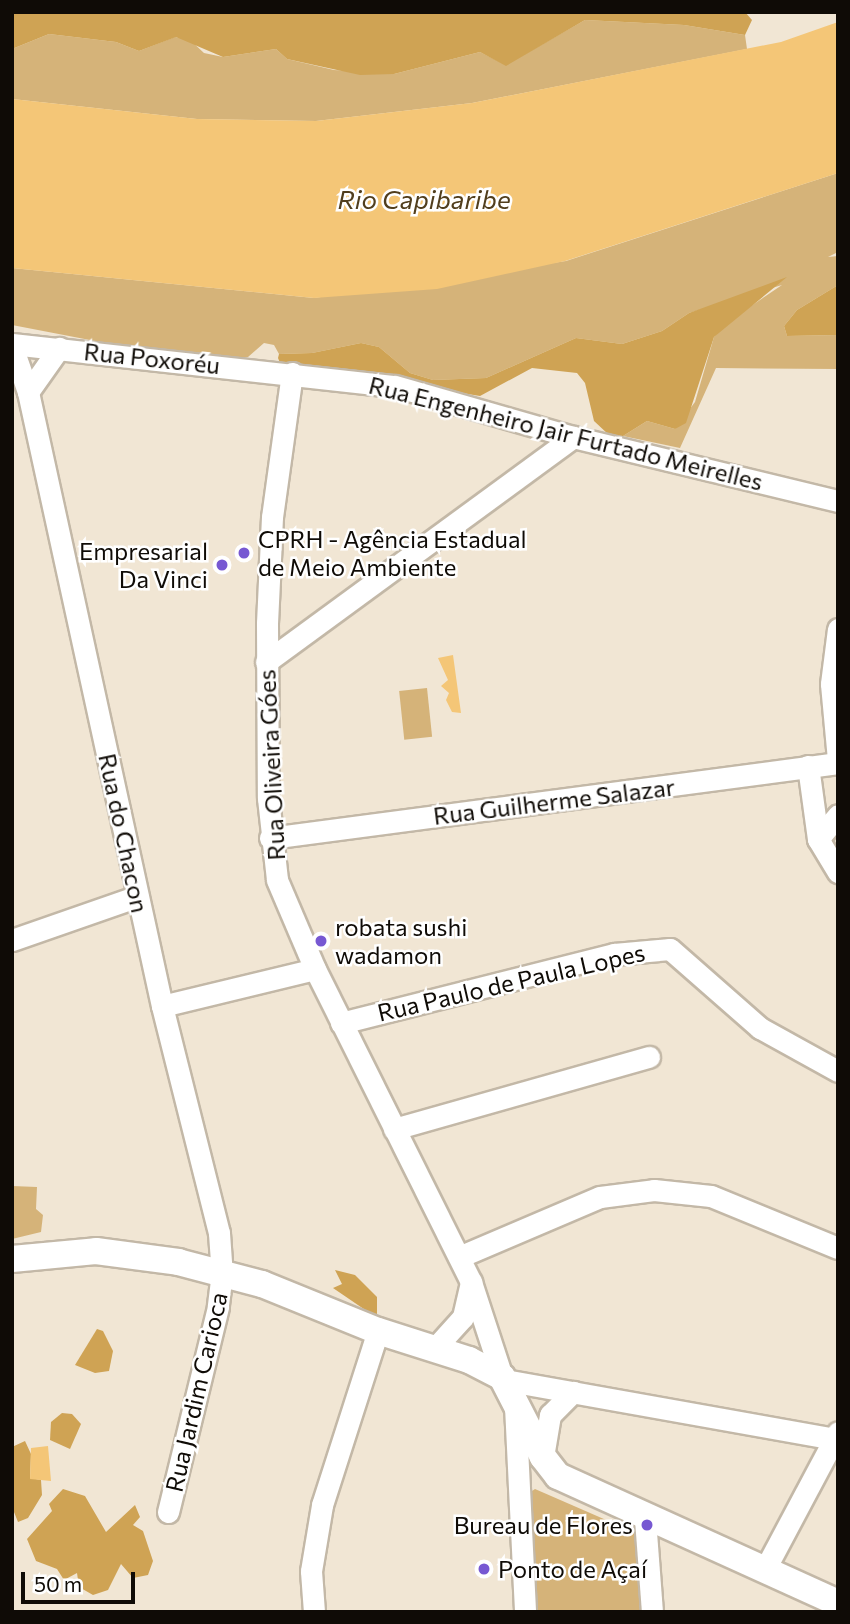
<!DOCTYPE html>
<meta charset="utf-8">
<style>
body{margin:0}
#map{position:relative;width:850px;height:1624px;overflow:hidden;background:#f1e6d4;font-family:Commissioner,sans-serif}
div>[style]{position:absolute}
.green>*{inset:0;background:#d5b379;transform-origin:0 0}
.forest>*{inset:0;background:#cfa354}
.water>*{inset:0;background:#f4c677}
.roads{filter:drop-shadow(2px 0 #c3b8a7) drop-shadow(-2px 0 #c3b8a7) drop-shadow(0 2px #c3b8a7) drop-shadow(0 -2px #c3b8a7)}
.minor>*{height:21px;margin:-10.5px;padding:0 10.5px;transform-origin:10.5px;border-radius:10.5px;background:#fff}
.major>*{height:26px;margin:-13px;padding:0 13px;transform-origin:13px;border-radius:13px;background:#fff}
.dots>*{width:19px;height:19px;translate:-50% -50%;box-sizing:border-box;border:4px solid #fff;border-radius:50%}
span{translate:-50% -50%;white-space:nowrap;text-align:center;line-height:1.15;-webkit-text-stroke:5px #fff;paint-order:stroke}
.street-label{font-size:24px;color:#0f0b06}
.poi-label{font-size:24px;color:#0f0b06}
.left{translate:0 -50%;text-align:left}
.right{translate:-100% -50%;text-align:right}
.water-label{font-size:26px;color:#513e1d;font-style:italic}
.frame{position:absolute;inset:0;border:14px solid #0f0b06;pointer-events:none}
.scale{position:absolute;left:21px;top:1572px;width:114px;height:32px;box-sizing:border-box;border:4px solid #0f0b06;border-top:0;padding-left:9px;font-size:21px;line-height:24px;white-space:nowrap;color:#0f0b06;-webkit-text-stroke:5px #fff;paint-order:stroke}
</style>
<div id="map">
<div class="green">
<div style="clip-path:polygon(585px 20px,684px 25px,745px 35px,747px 49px,472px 103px,316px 121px,197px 119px,12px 99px,12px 49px,49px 34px,116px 42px,139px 51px,175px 37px,189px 39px,204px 53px,223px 57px,276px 49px,287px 59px,334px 70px,394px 74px,480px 52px,506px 65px)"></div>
<div style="clip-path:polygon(838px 173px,838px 252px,828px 257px,838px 256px,838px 285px,797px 310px,784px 326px,787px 336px,838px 335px,838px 369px,716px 368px,680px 448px,623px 436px,647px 421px,675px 429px,695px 402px,714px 337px,726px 323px,782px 285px,689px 313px,662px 331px,622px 344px,576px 338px,486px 378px,433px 380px,410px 373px,379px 347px,361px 343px,312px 353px,279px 354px,274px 345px,264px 343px,248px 357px,224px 360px,203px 353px,147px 351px,12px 325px,12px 268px,314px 298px,566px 261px)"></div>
<div style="left:427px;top:688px;width:49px;height:28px;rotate:84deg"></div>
<div style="clip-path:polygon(12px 1186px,37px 1187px,36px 1209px,43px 1215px,41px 1232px,12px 1239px)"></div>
<div style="clip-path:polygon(535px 1489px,636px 1533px,644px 1612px,533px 1612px,529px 1493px)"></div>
</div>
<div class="forest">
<div style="clip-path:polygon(12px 12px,745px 12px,752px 20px,745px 35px,684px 25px,585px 20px,506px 66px,480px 52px,394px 74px,360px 75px,287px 59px,276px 49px,223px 57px,176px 37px,139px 51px,116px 42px,49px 34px,12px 49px)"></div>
<div style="clip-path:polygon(787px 277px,714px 337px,686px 423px,675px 429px,647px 421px,623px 436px,609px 435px,594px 421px,585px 383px,577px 373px,532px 368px,480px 396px,280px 363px,278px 358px,279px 354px,312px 353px,361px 343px,379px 347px,410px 373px,433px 380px,486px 378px,576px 338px,622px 344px,662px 331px,689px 313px)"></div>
<div style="clip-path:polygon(838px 285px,838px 335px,787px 336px,784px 326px,797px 310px)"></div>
<div style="clip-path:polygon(335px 1270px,355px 1275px,377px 1297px,377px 1318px,333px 1288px,342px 1284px)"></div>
<div style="clip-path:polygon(97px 1329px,103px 1331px,113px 1351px,109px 1371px,95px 1373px,75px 1365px)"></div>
<div style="clip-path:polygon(62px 1413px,72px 1414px,81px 1424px,70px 1449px,50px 1440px,51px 1422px)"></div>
<div style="clip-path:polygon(25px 1441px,31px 1454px,30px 1478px,41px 1480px,42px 1495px,28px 1518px,18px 1522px,12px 1507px,12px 1447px)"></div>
<div style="clip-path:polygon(63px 1489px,85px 1496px,106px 1532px,135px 1505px,140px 1517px,133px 1525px,143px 1531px,153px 1561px,148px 1575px,133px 1578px,121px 1564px,108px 1590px,93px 1595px,79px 1587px,77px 1573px,64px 1580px,57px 1569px,36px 1561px,27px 1539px,52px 1511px,49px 1504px)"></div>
</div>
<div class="water">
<div style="clip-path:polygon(838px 22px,838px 173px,565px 261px,437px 289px,314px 298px,12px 268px,12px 99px,197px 119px,316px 121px,472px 103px,781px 42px)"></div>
<div style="clip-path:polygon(453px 655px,461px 713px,452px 712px,446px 700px,449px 693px,441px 686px,448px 680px,438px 658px)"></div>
<div style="clip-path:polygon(48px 1446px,51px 1481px,30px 1479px,31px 1448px)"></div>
</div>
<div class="roads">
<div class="minor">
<div style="left:12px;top:344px;width:385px;rotate:6.3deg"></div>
<div style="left:395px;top:386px;width:185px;rotate:16deg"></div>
<div style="left:573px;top:437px;width:273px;rotate:13.6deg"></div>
<div style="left:12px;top:346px;width:49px;rotate:70.8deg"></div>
<div style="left:28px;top:392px;width:628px;rotate:77.69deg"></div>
<div style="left:162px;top:1006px;width:234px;rotate:75.9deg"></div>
<div style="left:219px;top:1233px;width:39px;rotate:86deg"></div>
<div style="left:222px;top:1272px;width:35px;rotate:97deg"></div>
<div style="left:218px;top:1307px;width:211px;rotate:103.7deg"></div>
<div style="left:292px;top:373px;width:145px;rotate:97.9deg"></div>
<div style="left:272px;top:517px;width:106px;rotate:92.7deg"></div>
<div style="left:267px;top:623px;width:175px;rotate:89.7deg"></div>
<div style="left:268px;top:798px;width:82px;rotate:83.7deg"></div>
<div style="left:277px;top:880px;width:97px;rotate:66.9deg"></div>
<div style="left:315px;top:969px;width:350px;rotate:63.5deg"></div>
<div style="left:471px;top:1282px;width:100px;rotate:71.9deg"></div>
<div style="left:28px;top:392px;width:54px;rotate:-54.8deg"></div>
<div style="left:838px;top:629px;width:55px;rotate:97.3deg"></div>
<div style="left:831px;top:684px;width:76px;rotate:84.7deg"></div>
<div style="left:266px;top:662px;width:381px;rotate:-36.2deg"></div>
<div style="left:808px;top:766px;width:74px;rotate:82.2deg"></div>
<div style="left:818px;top:839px;width:39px;rotate:59deg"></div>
<div style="left:270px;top:838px;width:573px;rotate:-7.52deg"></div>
<div style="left:818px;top:839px;width:31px;rotate:-50deg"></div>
<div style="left:12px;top:940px;width:133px;rotate:-19.2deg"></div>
<div style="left:162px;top:1006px;width:157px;rotate:-13.6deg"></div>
<div style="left:341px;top:1023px;width:282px;rotate:-14.2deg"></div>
<div style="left:614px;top:954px;width:56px;rotate:-5.1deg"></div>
<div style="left:670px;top:949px;width:120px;rotate:41.3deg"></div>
<div style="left:760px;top:1028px;width:89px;rotate:28.9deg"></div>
<div style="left:394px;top:1129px;width:265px;rotate:-15.8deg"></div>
<div style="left:459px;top:1257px;width:153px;rotate:-23.1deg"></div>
<div style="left:600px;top:1197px;width:54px;rotate:-7.4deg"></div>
<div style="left:654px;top:1190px;width:57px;rotate:6deg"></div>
<div style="left:711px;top:1196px;width:137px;rotate:22.3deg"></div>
<div style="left:435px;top:1348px;width:42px;rotate:-47.9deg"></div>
<div style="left:463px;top:1317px;width:36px;rotate:-77deg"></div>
<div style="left:504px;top:1380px;width:332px;rotate:10.1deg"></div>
<div style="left:515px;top:1406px;width:206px;rotate:87.2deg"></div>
<div style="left:543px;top:1457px;width:43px;rotate:-80.5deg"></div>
<div style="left:550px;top:1415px;width:33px;rotate:-45deg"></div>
<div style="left:645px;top:1519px;width:93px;rotate:85.7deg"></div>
<div style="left:764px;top:1571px;width:157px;rotate:-62deg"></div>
<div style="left:314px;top:1612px;width:41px;rotate:-94.2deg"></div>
<div style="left:311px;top:1571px;width:67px;rotate:-80.5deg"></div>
<div style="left:322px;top:1505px;width:183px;rotate:-72.2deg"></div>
</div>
<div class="major">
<div style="left:12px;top:1259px;width:84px;rotate:-5.4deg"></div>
<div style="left:96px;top:1251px;width:83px;rotate:7.6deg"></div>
<div style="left:178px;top:1262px;width:87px;rotate:14.7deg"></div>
<div style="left:262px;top:1284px;width:125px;rotate:22.1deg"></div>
<div style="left:378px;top:1331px;width:96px;rotate:17.7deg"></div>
<div style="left:469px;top:1360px;width:37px;rotate:27deg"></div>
<div style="left:502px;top:1377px;width:90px;rotate:62.9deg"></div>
<div style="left:543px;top:1457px;width:24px;rotate:52deg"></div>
<div style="left:558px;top:1476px;width:307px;rotate:24.4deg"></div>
</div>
</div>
<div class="dots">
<div style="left:244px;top:553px;background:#7758d2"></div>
<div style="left:222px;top:565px;background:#7758d2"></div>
<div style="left:321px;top:941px;background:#7758d2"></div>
<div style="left:647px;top:1525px;background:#7758d2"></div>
<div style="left:484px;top:1569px;background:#7758d2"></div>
</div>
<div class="street-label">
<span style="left:152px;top:358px;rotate:6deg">Rua Poxoréu</span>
<span style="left:566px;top:433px;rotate:14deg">Rua Engenheiro Jair Furtado Meirelles</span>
<span style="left:271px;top:765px;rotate:-93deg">Rua Oliveira Góes</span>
<span style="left:554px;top:801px;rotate:-7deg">Rua Guilherme Salazar</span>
<span style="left:124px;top:833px;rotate:78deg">Rua do Chacon</span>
<span style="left:511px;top:982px;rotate:-13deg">Rua Paulo de Paula Lopes</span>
<span style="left:196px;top:1392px;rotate:-77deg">Rua Jardim Carioca</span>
</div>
<div class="poi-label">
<span class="left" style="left:258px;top:553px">CPRH - Agência Estadual<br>de Meio Ambiente</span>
<span class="right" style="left:208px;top:565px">Empresarial<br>Da Vinci</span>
<span class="left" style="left:335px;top:941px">robata sushi<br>wadamon</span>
<span class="right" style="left:633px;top:1525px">Bureau de Flores</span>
<span class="left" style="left:498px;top:1569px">Ponto de Açaí</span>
</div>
<div class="water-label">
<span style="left:424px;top:199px">Rio Capibaribe</span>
</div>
<div class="frame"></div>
<div class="scale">50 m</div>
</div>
